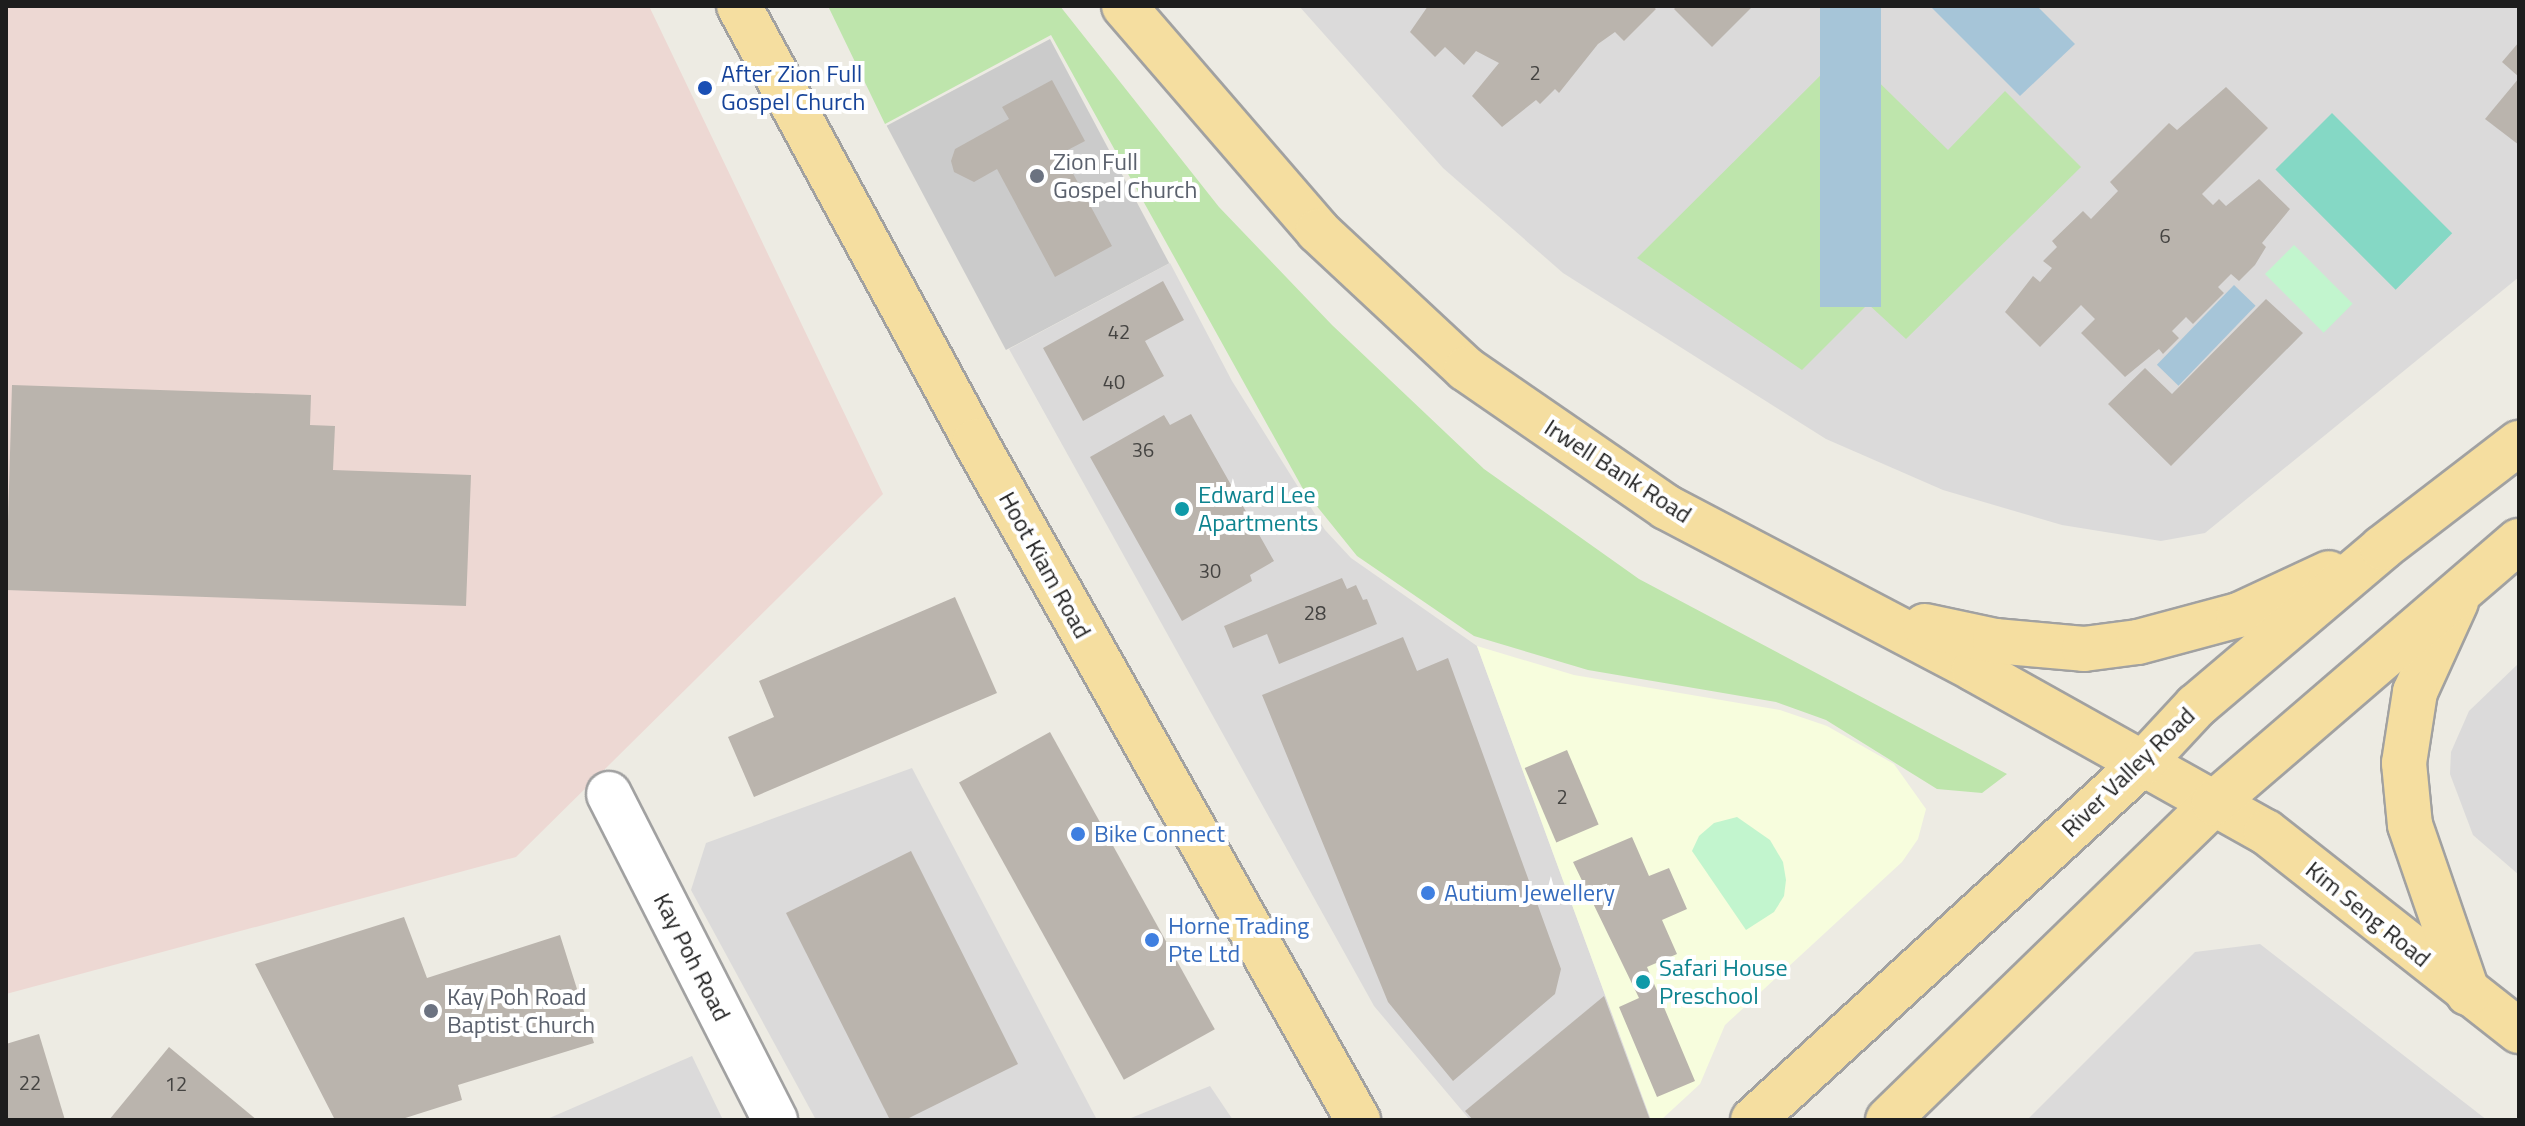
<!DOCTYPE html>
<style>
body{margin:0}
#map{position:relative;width:2525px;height:1126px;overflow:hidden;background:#edebe3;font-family:"Titillium Web",sans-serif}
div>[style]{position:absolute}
.residential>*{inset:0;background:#dbdada}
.commercial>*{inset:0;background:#edd8d3}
.education>*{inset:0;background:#f7fddd}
.religious>*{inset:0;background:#cbcbcb;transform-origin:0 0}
.grass>*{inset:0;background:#bee5ac}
.park>*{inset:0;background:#c2f5ce;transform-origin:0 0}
.pitch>*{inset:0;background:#85d8c5;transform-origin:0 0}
.water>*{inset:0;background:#a6c5d8;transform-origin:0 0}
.building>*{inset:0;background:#bab4ad;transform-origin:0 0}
.roads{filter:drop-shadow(2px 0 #a1a1a1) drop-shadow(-2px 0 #a1a1a1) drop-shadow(0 2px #a1a1a1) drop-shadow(0 -2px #a1a1a1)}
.street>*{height:44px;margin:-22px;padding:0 22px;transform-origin:22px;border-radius:22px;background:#fff}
.primary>*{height:44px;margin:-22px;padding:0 22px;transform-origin:22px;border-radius:22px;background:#f5dea0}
.dots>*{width:22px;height:22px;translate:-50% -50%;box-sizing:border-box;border:4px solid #fff;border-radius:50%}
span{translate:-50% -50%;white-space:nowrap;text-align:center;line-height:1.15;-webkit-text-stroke:8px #fff;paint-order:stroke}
.number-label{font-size:20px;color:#444341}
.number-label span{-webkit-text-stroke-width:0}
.transit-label{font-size:24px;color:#164399}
.left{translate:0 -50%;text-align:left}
.worship-label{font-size:24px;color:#5b616d}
.street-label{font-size:24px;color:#1d1d1d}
.culture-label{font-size:24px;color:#0d838f}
.shop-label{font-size:24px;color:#366cbe}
.frame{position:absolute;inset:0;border:8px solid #1d1d1d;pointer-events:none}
</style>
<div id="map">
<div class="residential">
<div style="clip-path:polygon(1299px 6px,2519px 6px,2519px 277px,2205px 533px,2161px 541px,2062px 525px,1943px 490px,1826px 439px,1563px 273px,1443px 168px)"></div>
<div style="clip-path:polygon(1170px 263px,1232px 381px,1325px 530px,1351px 558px,1477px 646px,1651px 1120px,1470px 1120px,1374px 1006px,1009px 349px)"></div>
<div style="clip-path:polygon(2519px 663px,2519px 875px,2473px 835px,2450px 774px,2451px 752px,2469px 711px)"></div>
<div style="clip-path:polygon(912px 768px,1096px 1118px,816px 1120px,691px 890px,706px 843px)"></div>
<div style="clip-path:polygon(2260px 944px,2487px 1120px,2027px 1120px,2195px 952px)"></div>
<div style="clip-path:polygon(692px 1056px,723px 1120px,545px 1120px)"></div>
<div style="clip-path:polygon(1210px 1086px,1233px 1120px,1126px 1120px)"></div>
</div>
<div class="commercial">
<div style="clip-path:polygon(6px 6px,649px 6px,883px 494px,516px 857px,6px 994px)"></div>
</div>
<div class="education">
<div style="clip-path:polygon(1477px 646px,1574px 675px,1780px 710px,1827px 726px,1894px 764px,1926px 809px,1918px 839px,1902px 862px,1725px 1025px,1700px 1084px,1661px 1120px,1651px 1120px)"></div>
</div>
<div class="religious">
<div style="left:1050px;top:39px;width:254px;height:185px;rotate:62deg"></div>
</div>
<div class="grass">
<div style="clip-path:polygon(828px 6px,1060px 6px,1219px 207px,1332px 325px,1484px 469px,1639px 579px,2007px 774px,1982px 793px,1937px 789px,1826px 720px,1776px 702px,1588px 670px,1474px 636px,1357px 556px,1303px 489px,1051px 35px,885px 124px)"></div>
<div style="clip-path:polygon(1846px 50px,1948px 150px,2005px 91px,2081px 167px,1906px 339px,1868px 304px,1802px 370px,1637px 258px)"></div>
</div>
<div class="park">
<div style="left:2294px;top:245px;width:83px;height:41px;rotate:45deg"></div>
<div style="clip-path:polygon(1737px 817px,1770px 840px,1783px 862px,1786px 880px,1784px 896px,1774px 912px,1746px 930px,1692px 851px,1699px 836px,1714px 823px)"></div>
</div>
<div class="pitch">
<div style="left:2332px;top:113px;width:170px;height:80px;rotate:45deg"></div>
</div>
<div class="water">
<div style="left:1820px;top:6px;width:61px;height:301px"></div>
<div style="clip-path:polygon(1930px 6px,2037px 6px,2075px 44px,2020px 96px)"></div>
<div style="left:2234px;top:285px;width:30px;height:111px;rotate:44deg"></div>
</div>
<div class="building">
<div style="clip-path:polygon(1428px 6px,1652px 6px,1656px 9px,1624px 41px,1615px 32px,1598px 44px,1559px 93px,1555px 89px,1540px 104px,1536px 100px,1502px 127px,1472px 96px,1499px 63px,1476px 51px,1464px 65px,1445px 47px,1435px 57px,1410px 32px)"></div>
<div style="clip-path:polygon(1677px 6px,1753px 6px,1712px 47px,1674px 9px)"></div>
<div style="clip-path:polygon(2519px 42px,2519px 77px,2502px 62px)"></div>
<div style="clip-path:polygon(2519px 78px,2519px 145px,2485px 119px)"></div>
<div style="clip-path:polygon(1052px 80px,1085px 141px,1062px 153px,1112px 246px,1055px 277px,997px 169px,974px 182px,954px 172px,951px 161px,955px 149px,1009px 119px,1002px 107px)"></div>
<div style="clip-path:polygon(2226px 87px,2268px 128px,2202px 194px,2213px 205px,2219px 199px,2226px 206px,2259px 179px,2290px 209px,2262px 243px,2266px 247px,2255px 265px,2239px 281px,2231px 274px,2218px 287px,2224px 293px,2193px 324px,2186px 317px,2172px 331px,2179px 338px,2163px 354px,2159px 349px,2125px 377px,2081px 333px,2095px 319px,2081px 305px,2040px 347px,2005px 312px,2033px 276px,2040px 282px,2052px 268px,2043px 261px,2057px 247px,2052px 241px,2083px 211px,2091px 219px,2118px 191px,2110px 182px,2169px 123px,2177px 130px)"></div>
<div style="clip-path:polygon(1163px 281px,1184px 320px,1145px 341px,1164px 376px,1083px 421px,1043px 348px)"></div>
<div style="clip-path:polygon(2266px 299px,2303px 333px,2171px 466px,2108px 404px,2145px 368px,2172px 394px)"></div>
<div style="clip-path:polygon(12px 385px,311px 395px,310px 425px,335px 426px,333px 470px,471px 475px,466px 606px,6px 590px)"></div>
<div style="clip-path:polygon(1191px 414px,1274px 561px,1250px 575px,1252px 581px,1182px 621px,1090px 457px,1164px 415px,1170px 425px)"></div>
<div style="clip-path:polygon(1342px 578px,1347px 589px,1356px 585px,1363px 600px,1367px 599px,1377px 624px,1279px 664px,1267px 634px,1233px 648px,1224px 626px)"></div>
<div style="clip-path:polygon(955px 597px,997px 693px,754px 797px,728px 737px,774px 717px,759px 681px)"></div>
<div style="clip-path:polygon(1403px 637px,1417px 671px,1448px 658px,1561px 969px,1555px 994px,1453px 1081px,1388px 1002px,1262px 695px)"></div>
<div style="left:1050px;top:732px;width:340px;height:104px;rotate:61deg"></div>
<div style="left:1567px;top:750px;width:81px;height:46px;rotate:67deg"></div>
<div style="clip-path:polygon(1632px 837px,1649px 876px,1669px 868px,1687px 909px,1662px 920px,1677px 954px,1647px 967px,1695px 1081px,1657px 1097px,1619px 1007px,1639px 998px,1573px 862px)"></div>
<div style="clip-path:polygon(911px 851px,1018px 1064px,905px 1120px,890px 1120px,786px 913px)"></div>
<div style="clip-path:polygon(404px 917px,427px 978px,560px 935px,594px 1043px,458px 1085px,462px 1100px,399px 1120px,335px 1120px,255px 964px)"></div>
<div style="clip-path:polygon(1604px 996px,1650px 1120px,1473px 1120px,1465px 1111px)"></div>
<div style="clip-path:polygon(39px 1034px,65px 1120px,6px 1120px,6px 1044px)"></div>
<div style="clip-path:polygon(169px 1047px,257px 1120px,109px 1120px)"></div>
</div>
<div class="roads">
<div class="street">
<div style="left:609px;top:794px;width:366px;rotate:63deg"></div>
</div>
<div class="primary">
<div style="left:739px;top:6px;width:495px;rotate:61.5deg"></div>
<div style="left:975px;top:441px;width:780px;rotate:60.57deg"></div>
<div style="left:1124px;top:6px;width:297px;rotate:49.2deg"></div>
<div style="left:1318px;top:231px;width:202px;rotate:43deg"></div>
<div style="left:1466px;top:369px;width:243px;rotate:34.6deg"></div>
<div style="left:1666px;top:507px;width:348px;rotate:27.7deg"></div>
<div style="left:1974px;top:669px;width:334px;rotate:29.2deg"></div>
<div style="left:2266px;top:832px;width:322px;rotate:38.2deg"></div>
<div style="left:2456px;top:602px;width:99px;rotate:114.5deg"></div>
<div style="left:2415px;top:692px;width:72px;rotate:98.8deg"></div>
<div style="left:2404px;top:763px;width:62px;rotate:84.5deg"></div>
<div style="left:2410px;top:825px;width:178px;rotate:71deg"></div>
<div style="left:1925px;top:626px;width:72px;rotate:12.1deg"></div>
<div style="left:1995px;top:641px;width:89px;rotate:5.1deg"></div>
<div style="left:2084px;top:649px;width:54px;rotate:-7.4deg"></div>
<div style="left:2138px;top:642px;width:105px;rotate:-15deg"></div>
<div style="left:2239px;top:615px;width:99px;rotate:-25deg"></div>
<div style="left:1753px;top:1120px;width:529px;rotate:-42.47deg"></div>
<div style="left:2143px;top:763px;width:78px;rotate:-47.1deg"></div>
<div style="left:2196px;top:706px;width:244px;rotate:-40.3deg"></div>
<div style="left:2382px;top:548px;width:173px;rotate:-37.5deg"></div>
<div style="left:1888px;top:1120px;width:455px;rotate:-44.2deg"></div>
<div style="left:2214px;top:803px;width:402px;rotate:-40.7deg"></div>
</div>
</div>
<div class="dots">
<div style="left:705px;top:88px;background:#1a4fb4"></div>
<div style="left:1037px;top:176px;background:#6b7280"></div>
<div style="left:1182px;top:509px;background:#0f9aa8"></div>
<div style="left:1078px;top:834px;background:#3f7fe0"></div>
<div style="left:1428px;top:893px;background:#3f7fe0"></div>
<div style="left:1152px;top:940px;background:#3f7fe0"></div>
<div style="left:1643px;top:982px;background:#0f9aa8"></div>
<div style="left:431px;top:1011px;background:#6b7280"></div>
</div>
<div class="number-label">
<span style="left:1535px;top:72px">2</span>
<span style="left:2165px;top:235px">6</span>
<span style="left:1119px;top:331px">42</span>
<span style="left:1114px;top:381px">40</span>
<span style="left:1143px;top:449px">36</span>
<span style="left:1210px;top:570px">30</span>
<span style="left:1315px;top:612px">28</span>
<span style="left:1562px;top:796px">2</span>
<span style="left:30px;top:1082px">22</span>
<span style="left:176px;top:1083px">12</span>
</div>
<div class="transit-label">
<span class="left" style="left:721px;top:88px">After Zion Full<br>Gospel Church</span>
</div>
<div class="worship-label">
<span class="left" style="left:1053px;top:176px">Zion Full<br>Gospel Church</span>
<span class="left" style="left:447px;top:1011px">Kay Poh Road<br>Baptist Church</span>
</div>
<div class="street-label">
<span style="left:1618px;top:471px;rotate:33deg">Irwell Bank Road</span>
<span style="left:1045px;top:565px;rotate:61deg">Hoot Kiam Road</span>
<span style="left:2128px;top:772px;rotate:-44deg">River Valley Road</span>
<span style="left:2368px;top:914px;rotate:39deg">Kim Seng Road</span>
<span style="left:692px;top:957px;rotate:63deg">Kay Poh Road</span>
</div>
<div class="culture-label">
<span class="left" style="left:1198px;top:509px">Edward Lee<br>Apartments</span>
<span class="left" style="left:1659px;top:982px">Safari House<br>Preschool</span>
</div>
<div class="shop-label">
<span class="left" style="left:1094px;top:834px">Bike Connect</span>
<span class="left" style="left:1444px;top:893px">Autium Jewellery</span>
<span class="left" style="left:1168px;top:940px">Horne Trading<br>Pte Ltd</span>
</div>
<div class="frame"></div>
</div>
